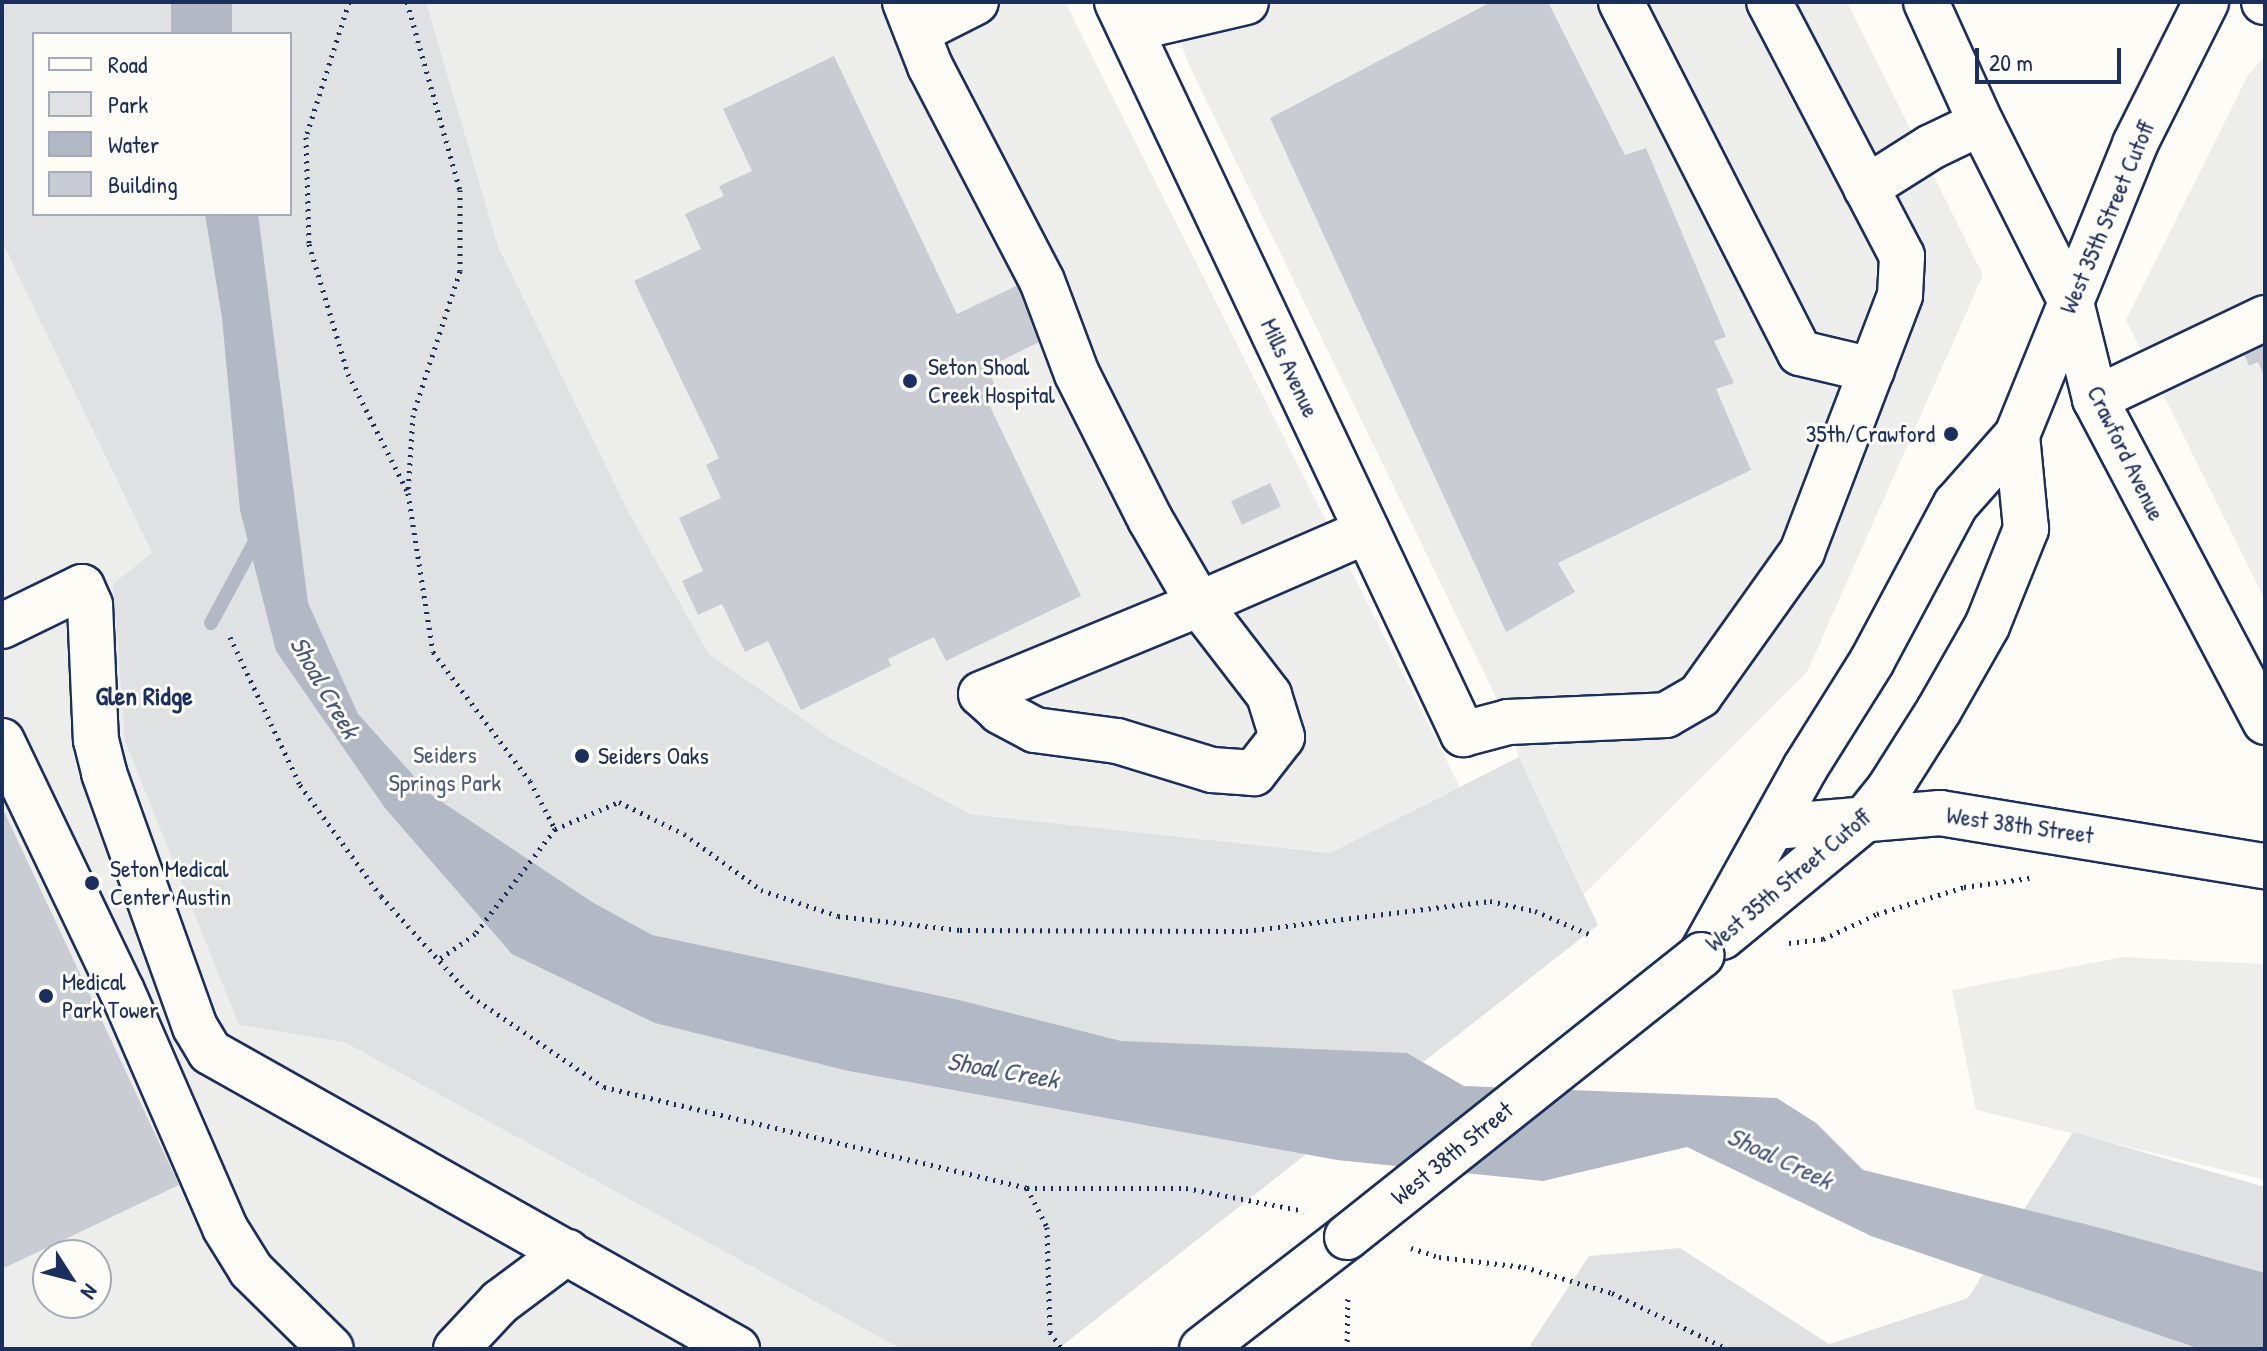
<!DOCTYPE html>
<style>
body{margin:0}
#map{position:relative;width:2267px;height:1351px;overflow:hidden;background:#fdfcf7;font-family:"Patrick Hand",sans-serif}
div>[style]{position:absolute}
.built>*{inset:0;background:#edeeec}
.green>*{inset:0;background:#e0e1e3}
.water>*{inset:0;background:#b3b8c5;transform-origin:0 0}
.stream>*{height:14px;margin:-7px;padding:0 7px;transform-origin:7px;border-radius:7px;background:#b3b8c5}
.building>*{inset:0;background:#c9ccd3;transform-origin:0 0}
.path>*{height:5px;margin-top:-2.5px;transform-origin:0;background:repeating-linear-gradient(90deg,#1b2f5e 0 2px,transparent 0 8px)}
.roads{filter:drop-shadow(2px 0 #1b2f5e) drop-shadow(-2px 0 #1b2f5e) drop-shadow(0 2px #1b2f5e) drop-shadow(0 -2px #1b2f5e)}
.minor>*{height:44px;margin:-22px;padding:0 22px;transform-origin:22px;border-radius:22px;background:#fdfcf7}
.major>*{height:44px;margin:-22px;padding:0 22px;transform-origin:22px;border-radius:22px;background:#fdfcf7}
.bridges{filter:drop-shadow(2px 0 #1b2f5e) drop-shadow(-2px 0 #1b2f5e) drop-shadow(0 2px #1b2f5e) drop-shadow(0 -2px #1b2f5e)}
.major-bridge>*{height:44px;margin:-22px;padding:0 22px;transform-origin:22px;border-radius:22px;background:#fdfcf7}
.dots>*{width:22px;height:22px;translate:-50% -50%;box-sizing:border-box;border:4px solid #fdfcf7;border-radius:50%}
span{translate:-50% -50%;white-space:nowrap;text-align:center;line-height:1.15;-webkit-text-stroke:6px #fdfcf7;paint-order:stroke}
.street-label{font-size:24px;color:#1b2f5e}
.poi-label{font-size:24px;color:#1b2f5e}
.left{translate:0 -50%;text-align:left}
.right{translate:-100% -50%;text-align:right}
.park-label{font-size:24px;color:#4c5c7f}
.water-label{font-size:26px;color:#49587d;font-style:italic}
.neighbourhood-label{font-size:26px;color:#1b2f5e;font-weight:700}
.frame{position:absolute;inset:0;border:4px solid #1b2f5e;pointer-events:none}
.legend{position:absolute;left:32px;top:32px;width:260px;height:184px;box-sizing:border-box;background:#fdfcf7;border:2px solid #a3aaba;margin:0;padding:10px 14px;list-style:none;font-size:24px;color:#1b2f5e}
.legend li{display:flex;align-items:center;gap:16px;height:40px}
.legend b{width:40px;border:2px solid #a3aaba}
.north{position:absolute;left:32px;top:1239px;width:80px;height:80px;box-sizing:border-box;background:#fdfcf7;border:2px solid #a3aaba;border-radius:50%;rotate:126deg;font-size:22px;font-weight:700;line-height:32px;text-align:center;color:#1b2f5e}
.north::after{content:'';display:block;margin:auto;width:28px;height:36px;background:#1b2f5e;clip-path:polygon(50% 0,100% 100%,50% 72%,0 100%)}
.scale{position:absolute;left:1975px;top:48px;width:146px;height:36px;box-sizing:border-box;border:4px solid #1b2f5e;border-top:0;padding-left:10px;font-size:24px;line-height:28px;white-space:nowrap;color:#1b2f5e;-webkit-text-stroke:6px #fdfcf7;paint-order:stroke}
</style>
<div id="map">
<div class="built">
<div style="clip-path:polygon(426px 2px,1065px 2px,1460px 787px,1330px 853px,970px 814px,832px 739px,709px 654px,630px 516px,498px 246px)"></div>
<div style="clip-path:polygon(1165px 2px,1847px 2px,1983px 275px,1807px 672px,1584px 894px,1519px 757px,1508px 722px,1189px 65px)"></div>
<div style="clip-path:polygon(2265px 56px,2265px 600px,2126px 320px,2248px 75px)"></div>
<div style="clip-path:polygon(evenodd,2px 242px,152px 553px,239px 1025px,346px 1043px,901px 1349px,2px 1349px,2px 242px,48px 1255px,96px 1255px,96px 1303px,48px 1303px,48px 1255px)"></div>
<div style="clip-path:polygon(2123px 957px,2265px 964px,2265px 1180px,1976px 1110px,1952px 990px)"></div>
</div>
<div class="green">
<div style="clip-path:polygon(evenodd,2px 2px,426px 2px,498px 246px,630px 515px,709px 654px,832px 739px,970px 814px,1330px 853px,1519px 757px,1598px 925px,1058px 1349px,901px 1349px,346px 1043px,239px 1025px,125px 741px,113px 584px,152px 553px,2px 242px,2px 2px,34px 34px,290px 34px,290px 214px,34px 214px,34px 34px)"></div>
<div style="clip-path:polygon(2073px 1132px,2265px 1187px,2265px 1349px,1534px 1349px,1530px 1345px,1589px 1256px,1680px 1248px,1829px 1344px,1968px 1298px)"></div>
</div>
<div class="water">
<div style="left:171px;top:2px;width:61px;height:32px"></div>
<div style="clip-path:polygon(205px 214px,258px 214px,308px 603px,358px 714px,430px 794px,592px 902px,652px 935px,959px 1000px,1121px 1041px,1407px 1053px,1464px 1086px,1777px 1098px,1816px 1123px,1863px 1170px,2089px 1225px,2265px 1273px,2265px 1349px,2200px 1349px,1871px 1236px,1687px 1147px,1543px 1181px,1337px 1160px,849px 1071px,655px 1023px,512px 954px,385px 808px,276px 651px,240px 510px,222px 318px)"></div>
</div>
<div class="stream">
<div style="left:211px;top:623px;width:99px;rotate:-61.6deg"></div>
</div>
<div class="building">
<div style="clip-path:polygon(1491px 2px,1548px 2px,1625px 155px,1646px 148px,1726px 337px,1714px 341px,1734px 383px,1716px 389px,1751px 470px,1558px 563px,1575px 592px,1506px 632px,1270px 118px)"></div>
<div style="clip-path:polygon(834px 56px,957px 314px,1022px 283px,1049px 337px,987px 368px,997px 390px,985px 396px,1081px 596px,946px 661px,934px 637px,888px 659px,891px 666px,801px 710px,768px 641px,745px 652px,722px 604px,698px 615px,682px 581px,703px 571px,679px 518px,721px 498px,706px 465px,719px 458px,634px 281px,701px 249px,685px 214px,724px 196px,719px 186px,752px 171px,723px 109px)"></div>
<div style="clip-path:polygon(2265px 328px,2265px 378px,2258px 362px,2249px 366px,2238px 339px)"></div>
<div style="left:1270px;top:483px;width:26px;height:43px;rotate:65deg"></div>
<div style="clip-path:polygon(2px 807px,179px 1185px,2px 1269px)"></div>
</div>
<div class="path">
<div style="left:349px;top:2px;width:142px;rotate:107.7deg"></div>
<div style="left:306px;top:137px;width:107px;rotate:88.4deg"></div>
<div style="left:309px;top:244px;width:136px;rotate:73.3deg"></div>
<div style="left:348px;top:374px;width:133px;rotate:63.2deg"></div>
<div style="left:407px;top:2px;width:195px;rotate:74.3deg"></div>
<div style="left:460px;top:190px;width:81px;rotate:90deg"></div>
<div style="left:460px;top:271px;width:151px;rotate:108.1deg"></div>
<div style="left:413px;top:415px;width:78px;rotate:93.7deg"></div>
<div style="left:408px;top:493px;width:161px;rotate:81.1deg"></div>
<div style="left:433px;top:652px;width:161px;rotate:53.1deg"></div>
<div style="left:530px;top:781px;width:54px;rotate:62.5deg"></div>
<div style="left:555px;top:829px;width:132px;rotate:127.3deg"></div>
<div style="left:475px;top:934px;width:45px;rotate:144.9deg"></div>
<div style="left:230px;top:637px;width:164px;rotate:64.7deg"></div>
<div style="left:300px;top:785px;width:137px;rotate:53.9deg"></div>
<div style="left:381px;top:896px;width:135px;rotate:48deg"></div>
<div style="left:471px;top:996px;width:161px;rotate:34.4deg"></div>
<div style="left:604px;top:1087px;width:435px;rotate:13.4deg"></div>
<div style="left:1027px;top:1188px;width:159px"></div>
<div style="left:1186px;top:1188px;width:120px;rotate:11deg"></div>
<div style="left:555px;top:829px;width:69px;rotate:-22.9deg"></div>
<div style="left:619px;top:802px;width:72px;rotate:26.2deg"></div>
<div style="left:684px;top:834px;width:95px;rotate:36deg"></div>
<div style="left:761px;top:890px;width:81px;rotate:18.7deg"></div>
<div style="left:838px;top:916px;width:123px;rotate:6.5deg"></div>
<div style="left:960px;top:930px;width:286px;rotate:0.2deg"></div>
<div style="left:1246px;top:931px;width:246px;rotate:-7deg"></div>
<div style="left:1490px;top:901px;width:46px;rotate:12.5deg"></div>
<div style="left:1535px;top:911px;width:63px;rotate:23.3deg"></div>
<div style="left:1789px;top:943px;width:34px;rotate:-7deg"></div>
<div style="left:1823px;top:939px;width:60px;rotate:-24.8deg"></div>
<div style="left:1877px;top:914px;width:91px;rotate:-17.2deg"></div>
<div style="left:1964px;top:887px;width:66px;rotate:-7.9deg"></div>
<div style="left:1027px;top:1188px;width:44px;rotate:62.9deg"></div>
<div style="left:1047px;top:1227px;width:105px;rotate:88.4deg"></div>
<div style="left:1050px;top:1332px;width:21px;rotate:55deg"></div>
<div style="left:1411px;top:1248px;width:29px;rotate:18deg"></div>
<div style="left:1439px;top:1257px;width:86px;rotate:6.7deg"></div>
<div style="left:1524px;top:1267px;width:92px;rotate:16.5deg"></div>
<div style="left:1612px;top:1293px;width:129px;rotate:25.8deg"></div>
<div style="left:1347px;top:1349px;width:55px;rotate:-89deg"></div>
</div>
<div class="roads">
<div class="minor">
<div style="left:905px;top:2px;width:69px;rotate:68.7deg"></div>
<div style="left:930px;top:66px;width:242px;rotate:62.5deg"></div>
<div style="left:1042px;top:281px;width:99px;rotate:69.4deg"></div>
<div style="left:1077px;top:374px;width:162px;rotate:63.3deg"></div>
<div style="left:1150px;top:519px;width:98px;rotate:60deg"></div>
<div style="left:1199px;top:604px;width:115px;rotate:52.4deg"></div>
<div style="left:1269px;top:695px;width:44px;rotate:72.8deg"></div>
<div style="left:1282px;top:737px;width:46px;rotate:127.9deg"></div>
<div style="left:1254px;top:773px;width:42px;rotate:-175.9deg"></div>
<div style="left:1212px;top:770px;width:99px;rotate:-163deg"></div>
<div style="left:1117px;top:741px;width:83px;rotate:-172.4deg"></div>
<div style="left:1035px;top:730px;width:40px;rotate:-152deg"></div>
<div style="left:1000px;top:711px;width:25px;rotate:-138deg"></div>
<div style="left:981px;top:694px;width:236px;rotate:-22.4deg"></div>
<div style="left:1199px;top:604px;width:183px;rotate:-23.5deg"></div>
<div style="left:1117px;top:2px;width:810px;rotate:64.7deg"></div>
<div style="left:1463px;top:734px;width:47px;rotate:-14.9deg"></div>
<div style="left:1508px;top:722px;width:158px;rotate:-2.5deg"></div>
<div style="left:1666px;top:715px;width:39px;rotate:-30deg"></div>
<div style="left:1700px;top:695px;width:176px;rotate:-54.5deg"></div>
<div style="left:1802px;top:552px;width:275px;rotate:-69.1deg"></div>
<div style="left:1900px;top:295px;width:39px;rotate:-87deg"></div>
<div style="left:1902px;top:256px;width:287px;rotate:-117.6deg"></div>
<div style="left:1621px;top:2px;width:394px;rotate:63deg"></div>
<div style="left:1800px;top:353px;width:74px;rotate:13.3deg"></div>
<div style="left:1926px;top:2px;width:133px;rotate:65.6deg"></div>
<div style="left:1981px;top:123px;width:200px;rotate:63.3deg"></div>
<div style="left:2071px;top:302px;width:100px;rotate:76.1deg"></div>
<div style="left:2095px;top:399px;width:365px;rotate:62.2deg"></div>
<div style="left:2264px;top:2px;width:1px"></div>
<div style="left:1130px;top:29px;width:119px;rotate:-13.1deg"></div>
<div style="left:917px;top:32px;width:66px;rotate:-27deg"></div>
<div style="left:1866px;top:188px;width:77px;rotate:-32.2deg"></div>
<div style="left:1931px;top:147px;width:55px;rotate:-25.6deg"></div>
<div style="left:2095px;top:399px;width:188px;rotate:-25.5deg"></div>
<div style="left:2px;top:626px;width:89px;rotate:-26deg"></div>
<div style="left:82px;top:587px;width:20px;rotate:66deg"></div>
<div style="left:90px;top:605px;width:135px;rotate:87.5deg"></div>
<div style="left:96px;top:740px;width:34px;rotate:76deg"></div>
<div style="left:104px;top:773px;width:270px;rotate:70.3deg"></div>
<div style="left:195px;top:1027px;width:29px;rotate:59deg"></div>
<div style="left:210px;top:1052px;width:605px;rotate:29.4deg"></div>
<div style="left:2px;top:741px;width:277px;rotate:64.4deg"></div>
<div style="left:122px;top:991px;width:258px;rotate:66.5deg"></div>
<div style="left:225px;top:1228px;width:49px;rotate:58.2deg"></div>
<div style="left:251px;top:1270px;width:112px;rotate:44.6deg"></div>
<div style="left:1774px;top:827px;width:167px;rotate:-4.8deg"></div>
<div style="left:1940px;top:813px;width:329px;rotate:9.3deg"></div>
<div style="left:456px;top:1349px;width:64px;rotate:-46.9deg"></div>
<div style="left:500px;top:1302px;width:84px;rotate:-36.7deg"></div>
</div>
<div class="major">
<div style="left:1722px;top:937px;width:184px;rotate:-39.5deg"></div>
<div style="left:1864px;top:820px;width:40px;rotate:-51deg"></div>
<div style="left:1889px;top:789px;width:93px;rotate:-57.7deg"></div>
<div style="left:1939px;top:710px;width:97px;rotate:-60.3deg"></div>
<div style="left:1987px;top:626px;width:105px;rotate:-68.1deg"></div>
<div style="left:2026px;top:529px;width:94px;rotate:-95.5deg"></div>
<div style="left:1701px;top:955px;width:214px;rotate:-60.9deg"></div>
<div style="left:1805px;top:768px;width:126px;rotate:-57.9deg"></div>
<div style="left:1872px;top:661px;width:178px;rotate:-61.9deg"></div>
<div style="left:1956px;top:504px;width:92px;rotate:-48.5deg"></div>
<div style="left:2017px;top:435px;width:314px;rotate:-67.9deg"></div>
<div style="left:2135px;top:144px;width:159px;rotate:-63.4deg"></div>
<div style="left:1202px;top:1349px;width:183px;rotate:-37.7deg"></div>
</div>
</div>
<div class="bridges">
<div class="major-bridge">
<div style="left:1347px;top:1237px;width:453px;rotate:-38.5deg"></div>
</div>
</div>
<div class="dots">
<div style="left:910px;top:381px;background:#1b2f5e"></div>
<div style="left:1951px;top:434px;background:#1b2f5e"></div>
<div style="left:582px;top:756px;background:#1b2f5e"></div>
<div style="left:92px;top:883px;background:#1b2f5e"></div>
<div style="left:46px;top:996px;background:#1b2f5e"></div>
</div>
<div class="street-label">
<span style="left:2107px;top:217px;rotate:-67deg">West 35th Street Cutoff</span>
<span style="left:1290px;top:368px;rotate:65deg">Mills Avenue</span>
<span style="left:2126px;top:453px;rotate:64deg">Crawford Avenue</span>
<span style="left:2020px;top:825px;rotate:8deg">West 38th Street</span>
<span style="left:1788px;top:880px;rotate:-40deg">West 35th Street Cutoff</span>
<span style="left:1452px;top:1153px;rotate:-39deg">West 38th Street</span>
</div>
<div class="poi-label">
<span class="left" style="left:928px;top:381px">Seton Shoal<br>Creek Hospital</span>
<span class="right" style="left:1935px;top:434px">35th/Crawford</span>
<span class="left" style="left:598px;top:756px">Seiders Oaks</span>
<span class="left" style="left:110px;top:883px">Seton Medical<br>Center Austin</span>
<span class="left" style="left:62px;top:996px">Medical<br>Park Tower</span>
</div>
<div class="park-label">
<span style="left:445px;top:769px">Seiders<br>Springs Park</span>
</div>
<div class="water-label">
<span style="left:325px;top:687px;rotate:60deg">Shoal Creek</span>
<span style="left:1003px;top:1070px;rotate:10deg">Shoal Creek</span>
<span style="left:1780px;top:1158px;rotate:25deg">Shoal Creek</span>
</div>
<div class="neighbourhood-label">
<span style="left:144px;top:696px">Glen Ridge</span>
</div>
<div class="frame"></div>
<ul class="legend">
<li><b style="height:10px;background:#fdfcf7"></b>Road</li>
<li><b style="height:22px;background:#e0e1e3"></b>Park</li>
<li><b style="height:22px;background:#b3b8c5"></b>Water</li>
<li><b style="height:22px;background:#c9ccd3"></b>Building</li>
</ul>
<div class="north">N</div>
<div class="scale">20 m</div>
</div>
